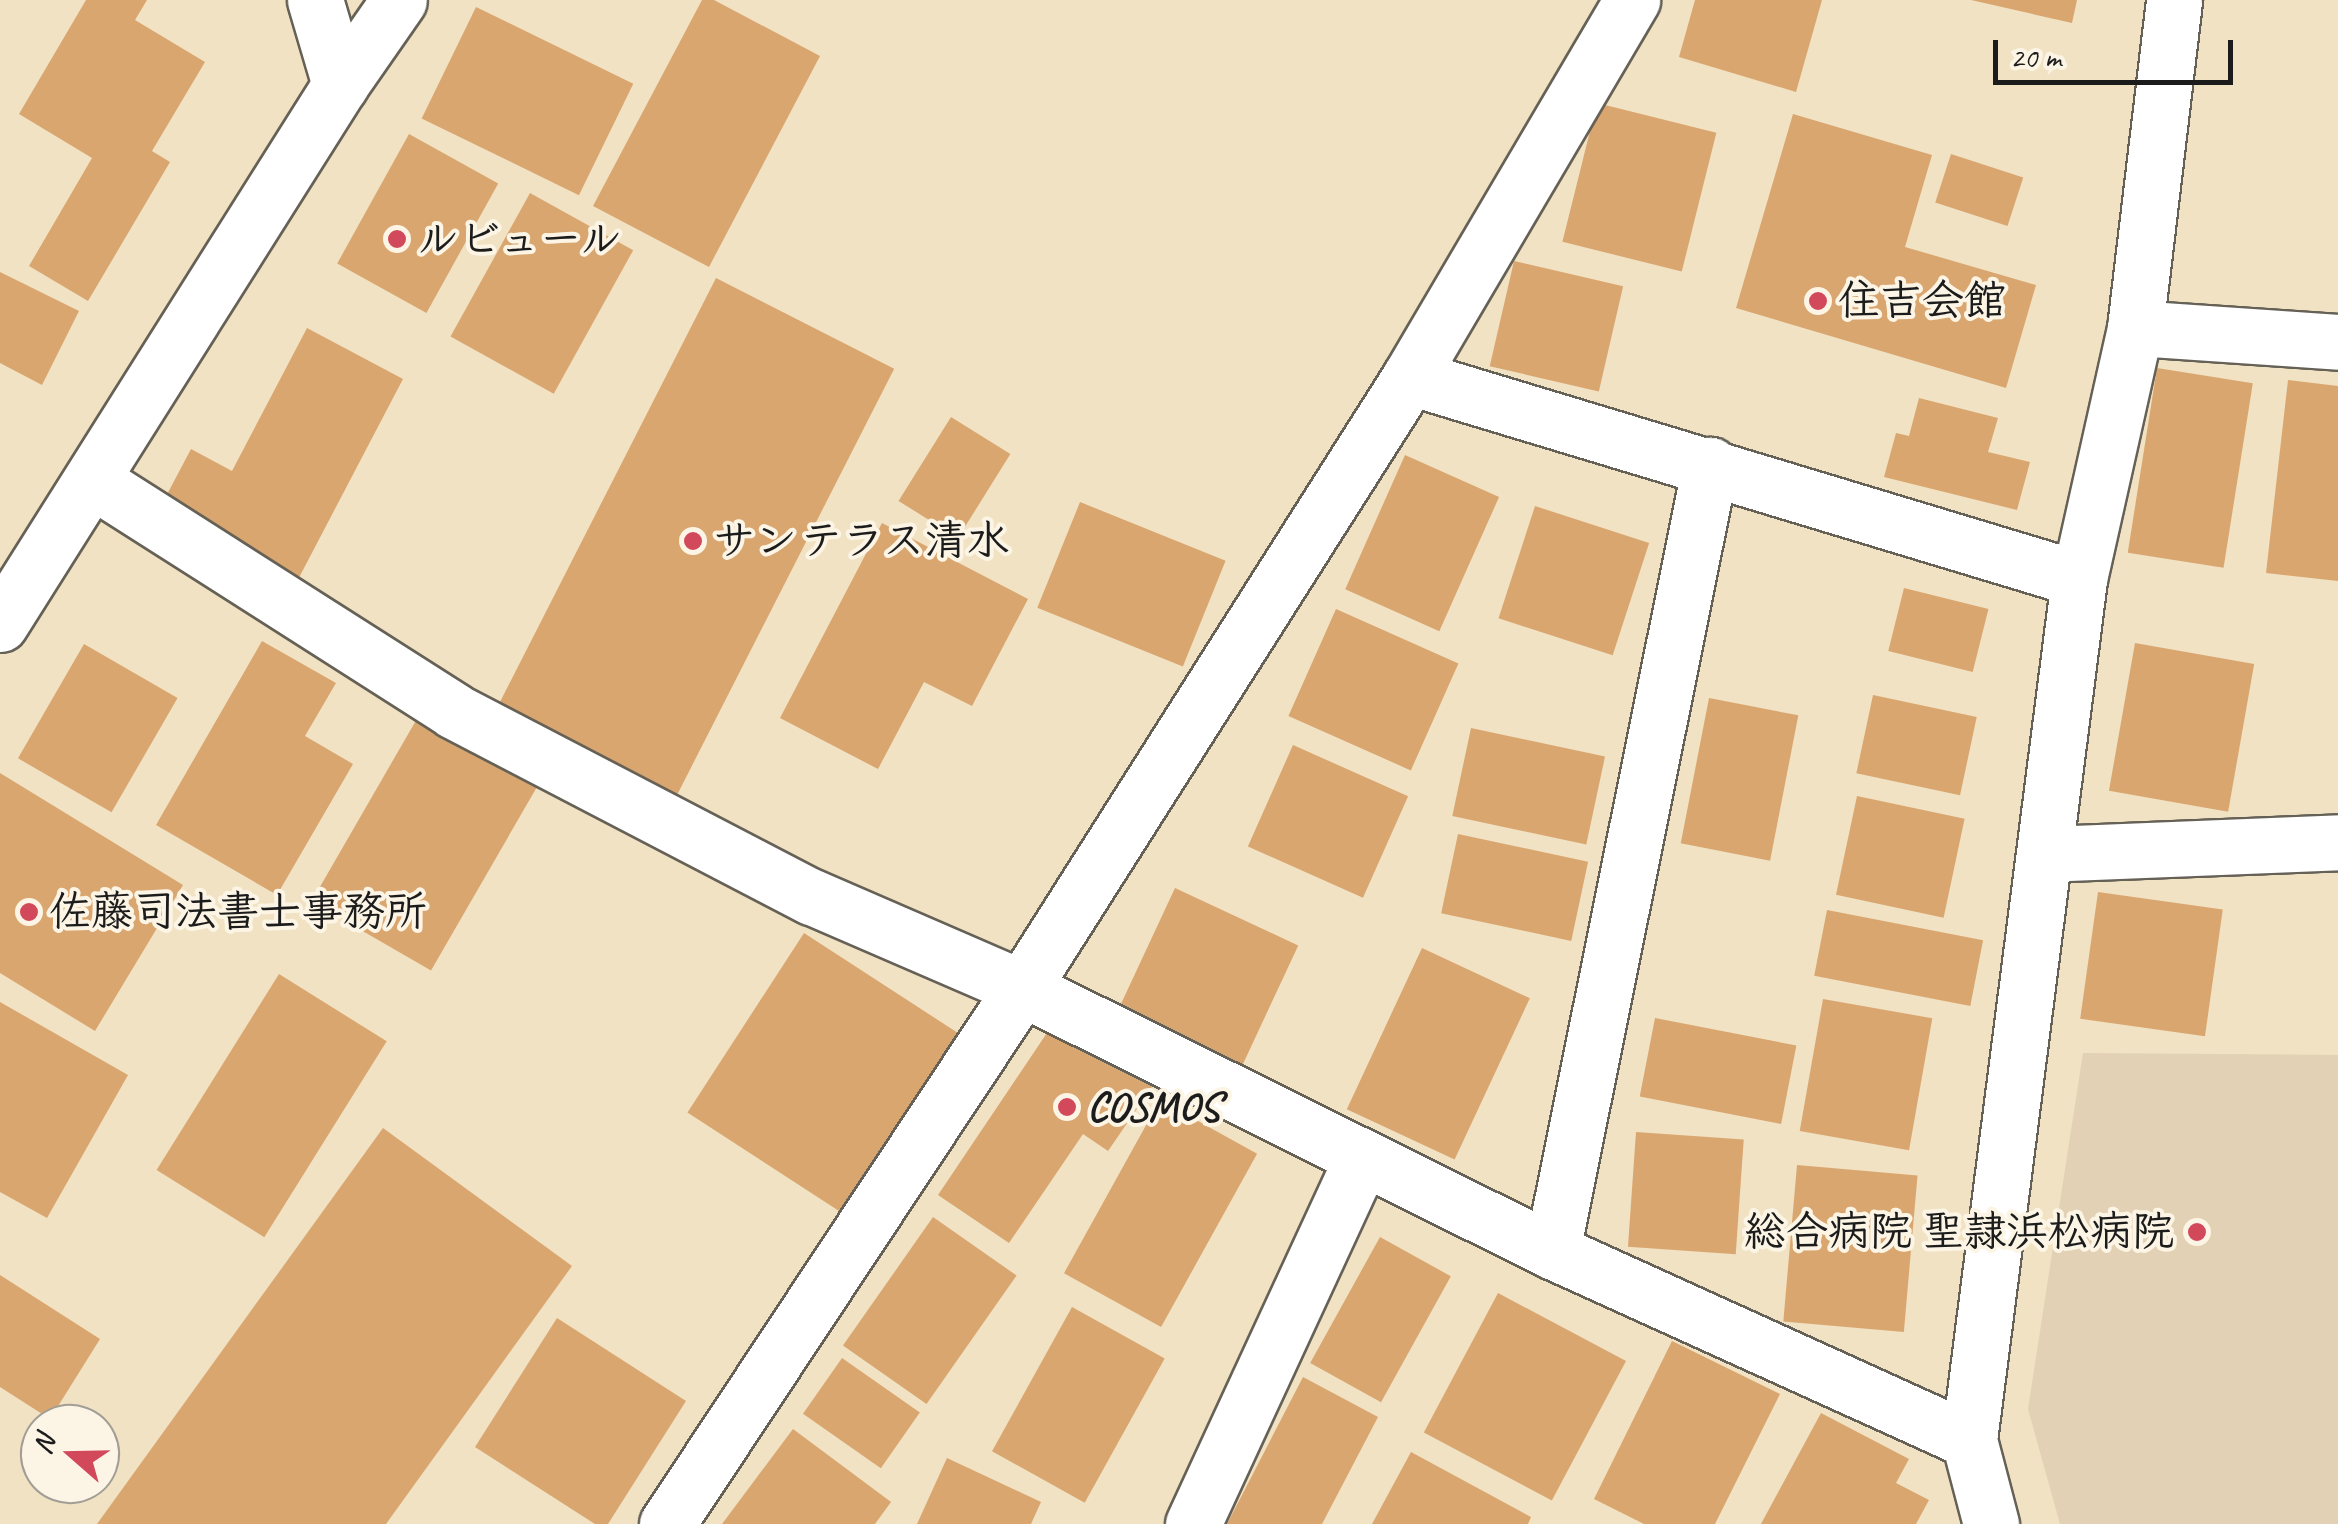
<!DOCTYPE html>
<meta charset="utf-8">
<style>
body{margin:0}
#map{position:relative;width:2338px;height:1524px;overflow:hidden;background:#f0e2c3;font-family:Caveat,"Klee One",sans-serif}
div>[style]{position:absolute}
.built>*{inset:0;background:#e2d1b4}
.building>*{inset:0;background:#daa670;transform-origin:0 0}
.roads{filter:drop-shadow(2px 0 #666156) drop-shadow(-2px 0 #666156) drop-shadow(0 2px #666156) drop-shadow(0 -2px #666156)}
.street>*{height:55px;margin:-27.5px;padding:0 27.5px;transform-origin:27.5px;border-radius:27.5px;background:#fff}
.secondary>*{height:55px;margin:-27.5px;padding:0 27.5px;transform-origin:27.5px;border-radius:27.5px;background:#fff}
.dots>*{width:28px;height:28px;translate:-50% -50%;box-sizing:border-box;border:5px solid #fcf5e5;border-radius:50%}
span{translate:-50% -50%;white-space:nowrap;text-align:center;line-height:1.15;-webkit-text-stroke:8px #fcf5e5;paint-order:stroke}
.poi-label{font-size:42px;color:#1c1c1c;font-weight:700}
.left{translate:0 -50%;text-align:left}
.right{translate:-100% -50%;text-align:right}
.north{position:absolute;left:20px;top:1404px;width:100px;height:100px;box-sizing:border-box;background:#fcf5e5;border:2px solid #a29e95;border-radius:50%;rotate:290deg;font-size:28px;font-weight:700;line-height:40px;text-align:center;color:#1c1c1c}
.north::after{content:'';display:block;margin:auto;width:35px;height:45px;background:#d1495b;clip-path:polygon(50% 0,100% 100%,50% 72%,0 100%)}
.scale{position:absolute;left:1993px;top:40px;width:240px;height:45px;box-sizing:border-box;border:5px solid #1c1c1c;border-top:0;padding-left:12px;font-size:30px;line-height:35px;white-space:nowrap;color:#1c1c1c;-webkit-text-stroke:8px #fcf5e5;paint-order:stroke}
</style>
<div id="map">
<div class="built">
<div style="clip-path:polygon(2083px 1053px,2338px 1055px,2338px 1524px,2060px 1524px,2028px 1409px)"></div>
</div>
<div class="building">
<div style="clip-path:polygon(86px 0,147px 0,135px 20px,205px 62px,152px 151px,170px 162px,88px 301px,29px 266px,92px 158px,19px 114px)"></div>
<div style="clip-path:polygon(702px 0,714px 0,820px 56px,709px 267px,593px 206px)"></div>
<div style="clip-path:polygon(1695px 0,1822px 0,1796px 92px,1679px 57px)"></div>
<div style="clip-path:polygon(1971px 0,2077px 0,2072px 23px)"></div>
<div style="left:476px;top:7px;width:175px;height:124px;rotate:26deg"></div>
<div style="left:1597px;top:103px;width:123px;height:143px;rotate:14deg"></div>
<div style="clip-path:polygon(1793px 114px,1932px 155px,1905px 247px,2036px 285px,2006px 388px,1736px 308px)"></div>
<div style="left:409px;top:134px;width:102px;height:148px;rotate:29deg"></div>
<div style="left:1951px;top:154px;width:76px;height:51px;rotate:18deg"></div>
<div style="left:530px;top:193px;width:118px;height:164px;rotate:29deg"></div>
<div style="left:1514px;top:261px;width:112px;height:108px;rotate:13deg"></div>
<div style="clip-path:polygon(0 272px,79px 311px,42px 385px,0 363px)"></div>
<div style="left:716px;top:278px;width:200px;height:489px;rotate:27deg"></div>
<div style="clip-path:polygon(307px 328px,403px 379px,292px 591px,154px 519px,191px 449px,232px 471px)"></div>
<div style="left:2157px;top:368px;width:97px;height:187px;rotate:9deg"></div>
<div style="clip-path:polygon(2288px 380px,2338px 386px,2338px 581px,2266px 573px)"></div>
<div style="clip-path:polygon(1919px 398px,1998px 418px,1988px 452px,2030px 462px,2017px 510px,1884px 477px,1896px 433px,1909px 436px)"></div>
<div style="left:951px;top:417px;width:70px;height:99px;rotate:32deg"></div>
<div style="left:1405px;top:455px;width:103px;height:147px;rotate:24deg"></div>
<div style="left:1080px;top:502px;width:157px;height:114px;rotate:22deg"></div>
<div style="left:1535px;top:506px;width:120px;height:118px;rotate:18deg"></div>
<div style="clip-path:polygon(882px 523px,1028px 599px,972px 706px,924px 682px,878px 769px,780px 718px)"></div>
<div style="left:1904px;top:588px;width:87px;height:65px;rotate:14deg"></div>
<div style="left:1336px;top:609px;width:134px;height:117px;rotate:24deg"></div>
<div style="clip-path:polygon(262px 641px,336px 683px,305px 736px,353px 764px,277px 895px,156px 825px)"></div>
<div style="left:2135px;top:643px;width:121px;height:150px;rotate:10deg"></div>
<div style="left:84px;top:644px;width:108px;height:132px;rotate:30deg"></div>
<div style="left:1873px;top:695px;width:106px;height:80px;rotate:12deg"></div>
<div style="left:1709px;top:698px;width:91px;height:148px;rotate:11deg"></div>
<div style="left:418px;top:717px;width:138px;height:213px;rotate:30deg"></div>
<div style="left:1471px;top:728px;width:137px;height:90px;rotate:12deg"></div>
<div style="left:1293px;top:745px;width:126px;height:111px;rotate:24deg"></div>
<div style="clip-path:polygon(0 773px,183px 885px,95px 1031px,0 973px)"></div>
<div style="left:1857px;top:796px;width:110px;height:101px;rotate:12deg"></div>
<div style="left:1458px;top:834px;width:133px;height:81px;rotate:12deg"></div>
<div style="left:1175px;top:888px;width:136px;height:142px;rotate:25deg"></div>
<div style="left:2098px;top:892px;width:126px;height:128px;rotate:8deg"></div>
<div style="left:1827px;top:910px;width:159px;height:67px;rotate:11deg"></div>
<div style="left:804px;top:933px;width:184px;height:214px;rotate:33deg"></div>
<div style="left:1422px;top:948px;width:119px;height:178px;rotate:25deg"></div>
<div style="left:279px;top:974px;width:127px;height:231px;rotate:32deg"></div>
<div style="left:1823px;top:999px;width:111px;height:134px;rotate:10deg"></div>
<div style="clip-path:polygon(0 1002px,128px 1075px,47px 1218px,0 1192px)"></div>
<div style="clip-path:polygon(1059px 1015px,1156px 1081px,1108px 1151px,1083px 1134px,1009px 1243px,938px 1195px)"></div>
<div style="left:1655px;top:1018px;width:144px;height:80px;rotate:11deg"></div>
<div style="left:1160px;top:1100px;width:111px;height:198px;rotate:29deg"></div>
<div style="clip-path:polygon(383px 1128px,572px 1266px,386px 1524px,97px 1524px)"></div>
<div style="left:1636px;top:1132px;width:108px;height:115px;rotate:4deg"></div>
<div style="left:1797px;top:1165px;width:121px;height:157px;rotate:5deg"></div>
<div style="left:933px;top:1217px;width:102px;height:157px;rotate:35deg"></div>
<div style="left:1380px;top:1237px;width:81px;height:144px;rotate:29deg"></div>
<div style="clip-path:polygon(0 1275px,100px 1339px,50px 1419px,0 1387px)"></div>
<div style="left:1498px;top:1293px;width:145px;height:158px;rotate:28deg"></div>
<div style="left:1072px;top:1307px;width:106px;height:165px;rotate:29deg"></div>
<div style="clip-path:polygon(557px 1318px,686px 1401px,608px 1524px,595px 1524px,475px 1447px)"></div>
<div style="clip-path:polygon(1672px 1341px,1780px 1394px,1715px 1524px,1644px 1524px,1594px 1499px)"></div>
<div style="left:842px;top:1358px;width:95px;height:68px;rotate:35deg"></div>
<div style="clip-path:polygon(1303px 1377px,1378px 1417px,1322px 1524px,1227px 1524px)"></div>
<div style="clip-path:polygon(1821px 1413px,1909px 1459px,1896px 1483px,1929px 1500px,1916px 1524px,1761px 1524px)"></div>
<div style="clip-path:polygon(793px 1429px,891px 1502px,875px 1524px,722px 1524px)"></div>
<div style="clip-path:polygon(1411px 1452px,1531px 1517px,1528px 1524px,1372px 1524px)"></div>
<div style="clip-path:polygon(947px 1458px,1041px 1502px,1031px 1524px,917px 1524px)"></div>
</div>
<div class="roads">
<div class="street">
<div style="left:315px;top:0;width:89px;rotate:73.6deg"></div>
<div style="left:2135px;top:328px;width:203px;rotate:3.9deg"></div>
<div style="left:1410px;top:377px;width:699px;rotate:16.8deg"></div>
<div style="left:92px;top:480px;width:429px;rotate:32.5deg"></div>
<div style="left:454px;top:711px;width:403px;rotate:27.5deg"></div>
<div style="left:812px;top:897px;width:229px;rotate:23.4deg"></div>
<div style="left:1022px;top:988px;width:592px;rotate:26.39deg"></div>
<div style="left:1552px;top:1251px;width:458px;rotate:24.4deg"></div>
<div style="left:1969px;top:1440px;width:87px;rotate:75.3deg"></div>
<div style="left:2045px;top:854px;width:293px;rotate:-2.3deg"></div>
<div style="left:1552px;top:1251px;width:802px;rotate:-78.63deg"></div>
<div style="left:1969px;top:1440px;width:868px;rotate:-82.72deg"></div>
<div style="left:2079px;top:579px;width:257px;rotate:-77.4deg"></div>
<div style="left:2135px;top:328px;width:330px;rotate:-83.2deg"></div>
<div style="left:667px;top:1524px;width:643px;rotate:-56.48deg"></div>
<div style="left:1022px;top:988px;width:724px;rotate:-57.58deg"></div>
<div style="left:1410px;top:377px;width:438px;rotate:-59.5deg"></div>
<div style="left:1193px;top:1524px;width:402px;rotate:-65.2deg"></div>
</div>
<div class="secondary">
<div style="left:0;top:624px;width:637px;rotate:-57.76deg"></div>
<div style="left:340px;top:85px;width:103px;rotate:-55.2deg"></div>
</div>
</div>
<div class="dots">
<div style="left:397px;top:239px;background:#d1495b"></div>
<div style="left:1818px;top:301px;background:#d1495b"></div>
<div style="left:693px;top:541px;background:#d1495b"></div>
<div style="left:29px;top:912px;background:#d1495b"></div>
<div style="left:1067px;top:1107px;background:#d1495b"></div>
<div style="left:2197px;top:1232px;background:#d1495b"></div>
</div>
<div class="poi-label">
<span class="left" style="left:417px;top:239px">ルビュール</span>
<span class="left" style="left:1838px;top:301px">住吉会館</span>
<span class="left" style="left:713px;top:541px">サンテラス清水</span>
<span class="left" style="left:49px;top:912px">佐藤司法書士事務所</span>
<span class="left" style="left:1087px;top:1107px">COSMOS</span>
<span class="right" style="left:2174px;top:1232px">総合病院 聖隷浜松病院</span>
</div>
<div class="north">N</div>
<div class="scale">20 m</div>
</div>
